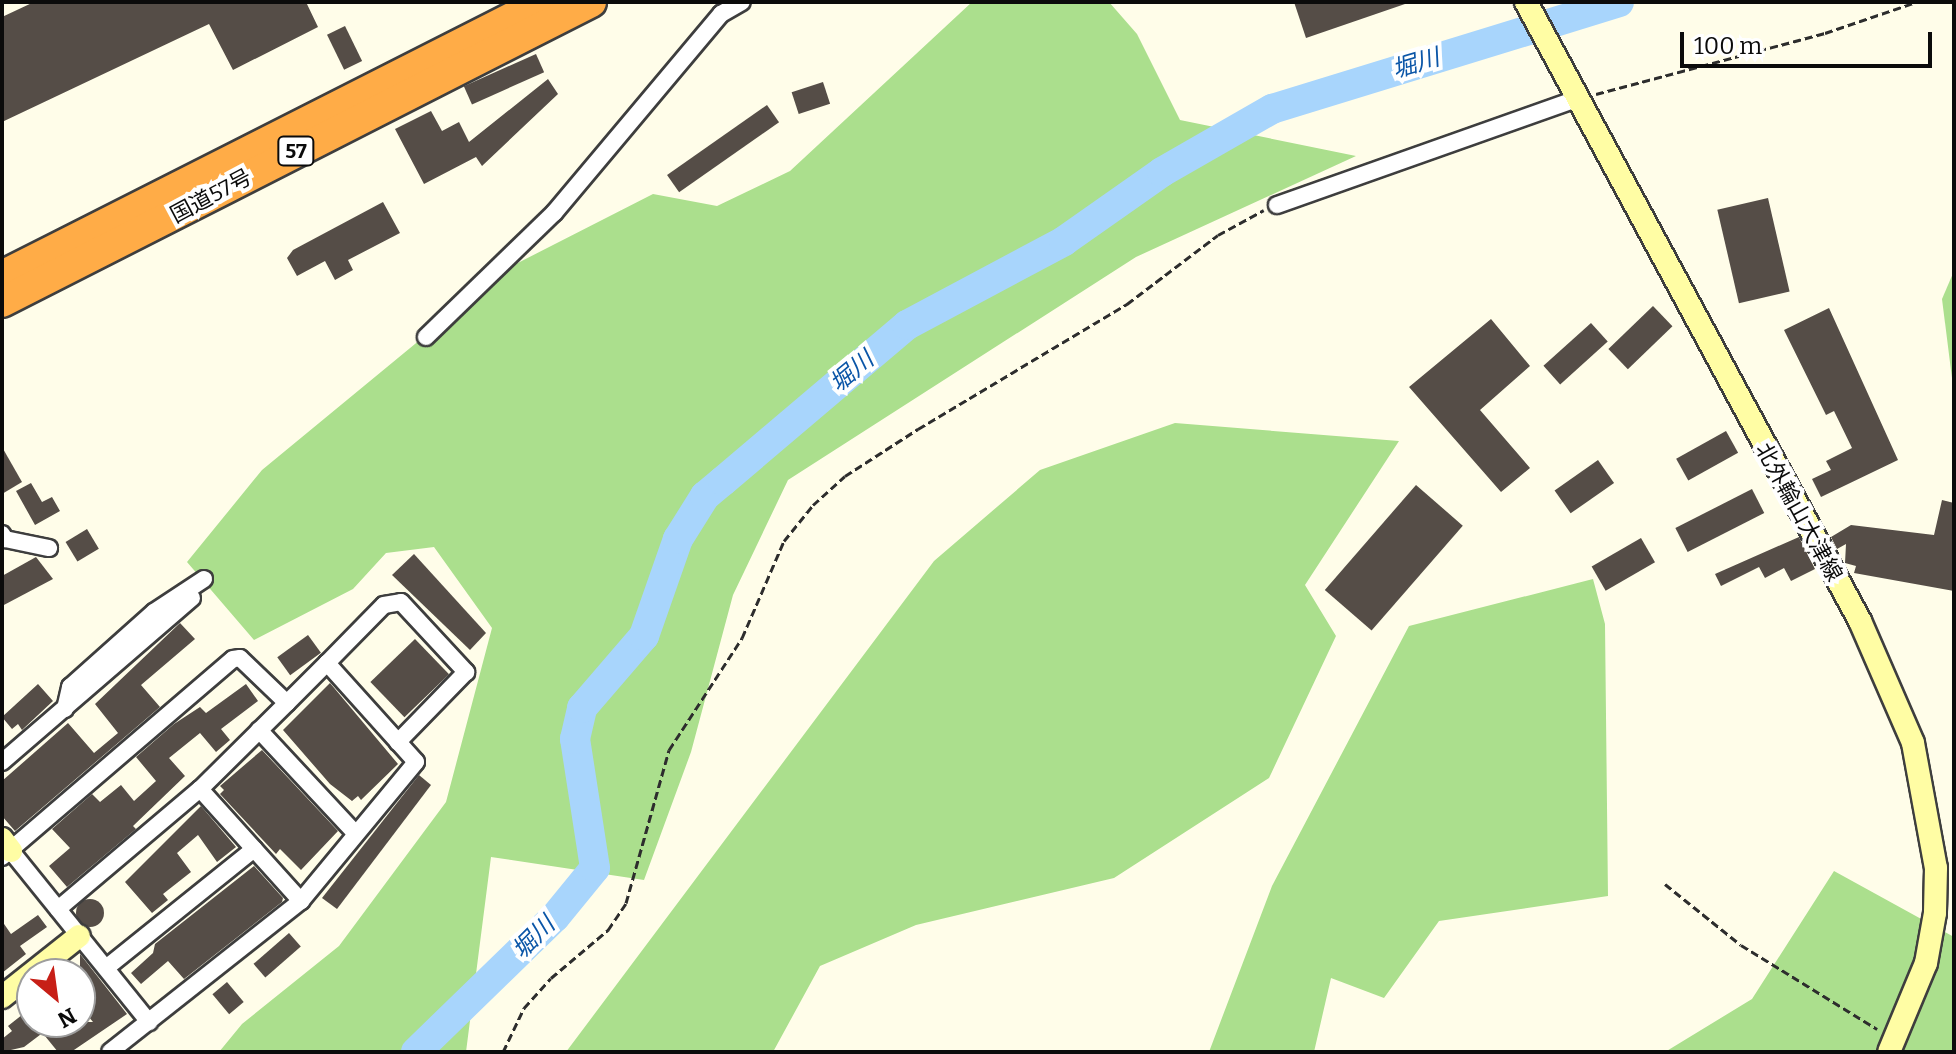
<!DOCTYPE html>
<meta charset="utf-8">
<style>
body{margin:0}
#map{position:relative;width:1956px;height:1054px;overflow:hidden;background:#fffde9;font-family:Bitter,"Noto Sans JP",serif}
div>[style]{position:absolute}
.forest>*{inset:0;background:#abdf8d}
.river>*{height:30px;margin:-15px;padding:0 15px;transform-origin:15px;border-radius:15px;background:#a8d5fc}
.building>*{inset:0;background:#554d47;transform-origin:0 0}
.round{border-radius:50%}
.path>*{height:3px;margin-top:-1.5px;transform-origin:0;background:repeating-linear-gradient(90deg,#2d2d2d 0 8px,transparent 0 12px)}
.roads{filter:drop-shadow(2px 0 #3e3e3e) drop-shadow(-2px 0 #3e3e3e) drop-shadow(0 2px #3e3e3e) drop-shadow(0 -2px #3e3e3e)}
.street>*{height:16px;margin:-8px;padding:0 8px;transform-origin:8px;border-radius:8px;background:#fff}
.secondary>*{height:22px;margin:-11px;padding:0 11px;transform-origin:11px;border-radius:11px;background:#fffda4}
.highway>*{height:30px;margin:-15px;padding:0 15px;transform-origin:15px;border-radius:15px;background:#ffac47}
span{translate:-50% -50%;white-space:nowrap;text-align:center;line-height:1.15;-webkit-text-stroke:8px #fff;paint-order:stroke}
.shield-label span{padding:2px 6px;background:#fff;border:2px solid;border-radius:6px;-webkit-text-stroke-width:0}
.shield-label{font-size:20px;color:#0b0b0b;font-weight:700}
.street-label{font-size:22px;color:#0b0b0b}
.water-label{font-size:24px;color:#0a55a7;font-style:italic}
.frame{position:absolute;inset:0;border:4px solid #0b0b0b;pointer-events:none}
.north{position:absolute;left:16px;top:958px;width:80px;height:80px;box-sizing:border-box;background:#fff;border:2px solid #9d9d9d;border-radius:50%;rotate:151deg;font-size:22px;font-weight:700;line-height:32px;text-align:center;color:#0b0b0b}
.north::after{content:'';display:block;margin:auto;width:28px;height:36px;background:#c71f17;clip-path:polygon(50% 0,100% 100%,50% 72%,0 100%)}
.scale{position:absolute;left:1680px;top:32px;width:252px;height:36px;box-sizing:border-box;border:4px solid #0b0b0b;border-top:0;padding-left:10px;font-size:24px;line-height:28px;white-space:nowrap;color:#0b0b0b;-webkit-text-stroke:6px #fff;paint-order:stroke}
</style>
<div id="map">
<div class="forest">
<div style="clip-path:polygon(972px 2px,1109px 2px,1137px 34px,1180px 120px,1356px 156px,1136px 257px,788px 480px,733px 595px,691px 752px,644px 880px,491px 857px,466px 1052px,219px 1052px,242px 1024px,339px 946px,446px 802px,492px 628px,434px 547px,386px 553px,353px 589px,254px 640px,187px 562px,262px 470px,506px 269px,653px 194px,717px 206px,790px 171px)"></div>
<div style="clip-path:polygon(1954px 271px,1954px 394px,1942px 299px)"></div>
<div style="clip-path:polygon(1175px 423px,1399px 441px,1305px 585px,1336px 636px,1269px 778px,1114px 878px,916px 925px,820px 966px,773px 1052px,566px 1052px,934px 561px,1040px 470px)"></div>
<div style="clip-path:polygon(1593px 579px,1605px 624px,1608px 896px,1439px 921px,1384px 998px,1331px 978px,1314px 1052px,1209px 1052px,1272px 886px,1409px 626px)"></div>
<div style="clip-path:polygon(1834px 871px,1954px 937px,1954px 1052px,1665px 1052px,1752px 999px)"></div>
</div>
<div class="river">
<div style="left:416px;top:1052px;width:194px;rotate:-44.2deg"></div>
<div style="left:555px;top:917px;width:63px;rotate:-50.8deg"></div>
<div style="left:595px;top:868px;width:131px;rotate:-98.8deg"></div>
<div style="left:575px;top:739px;width:32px;rotate:-77deg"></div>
<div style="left:582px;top:708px;width:95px;rotate:-49.3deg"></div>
<div style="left:644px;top:636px;width:103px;rotate:-70.7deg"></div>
<div style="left:678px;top:539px;width:51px;rotate:-57.9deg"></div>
<div style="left:705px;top:496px;width:23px;rotate:-40deg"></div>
<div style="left:723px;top:481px;width:241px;rotate:-40.3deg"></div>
<div style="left:907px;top:325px;width:178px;rotate:-28.1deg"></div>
<div style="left:1064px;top:241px;width:120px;rotate:-35.1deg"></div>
<div style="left:1162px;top:172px;width:127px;rotate:-29.8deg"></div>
<div style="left:1272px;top:109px;width:363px;rotate:-17.1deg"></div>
</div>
<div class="building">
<div style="clip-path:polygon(34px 2px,306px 2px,318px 27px,233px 70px,209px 24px,2px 122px,2px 17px)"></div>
<div style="clip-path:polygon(1294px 2px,1404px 2px,1405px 4px,1306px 38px)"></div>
<div style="left:345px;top:26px;width:39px;height:20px;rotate:64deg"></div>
<div style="left:536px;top:54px;width:20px;height:79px;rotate:66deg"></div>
<div style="clip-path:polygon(548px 79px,558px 94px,482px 166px,476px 157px,424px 184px,395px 129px,431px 111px,442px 131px,459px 122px,469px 142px)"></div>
<div style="left:823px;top:82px;width:23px;height:33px;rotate:72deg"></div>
<div style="left:767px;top:105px;width:21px;height:122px;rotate:55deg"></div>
<div style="left:1768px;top:198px;width:96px;height:52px;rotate:77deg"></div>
<div style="clip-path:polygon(383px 202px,400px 233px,348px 260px,353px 270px,335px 280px,325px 261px,297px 276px,287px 258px,293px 250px)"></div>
<div style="left:1653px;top:306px;width:28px;height:62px;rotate:46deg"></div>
<div style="clip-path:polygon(1829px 308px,1898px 460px,1821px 497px,1812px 479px,1831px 470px,1826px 461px,1852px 448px,1834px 411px,1826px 415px,1784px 330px)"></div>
<div style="clip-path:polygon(1491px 319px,1530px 366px,1480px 410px,1530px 468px,1501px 492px,1409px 387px)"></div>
<div style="left:1591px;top:323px;width:25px;height:64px;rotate:48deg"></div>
<div style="left:1726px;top:431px;width:25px;height:57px;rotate:61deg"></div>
<div style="clip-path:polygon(2px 447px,22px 482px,2px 494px)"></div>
<div style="left:1598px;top:460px;width:28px;height:53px;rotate:55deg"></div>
<div style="clip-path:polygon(31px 483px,42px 502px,52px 497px,60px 511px,35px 525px,16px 491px)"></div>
<div style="left:1416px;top:485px;width:62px;height:139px;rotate:41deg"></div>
<div style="left:1752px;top:489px;width:27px;height:86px;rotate:63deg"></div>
<div style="clip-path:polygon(1942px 500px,1954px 503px,1954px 591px,1854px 573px,1856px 566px,1845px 563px,1846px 544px,1837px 549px,1831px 537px,1851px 525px,1934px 535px)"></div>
<div style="left:87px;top:529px;width:23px;height:25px;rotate:59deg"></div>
<div style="clip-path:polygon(1799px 537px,1815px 569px,1791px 581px,1784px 568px,1765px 578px,1759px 567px,1721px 586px,1715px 574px)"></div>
<div style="left:1641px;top:538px;width:28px;height:57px;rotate:60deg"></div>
<div style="clip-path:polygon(414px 554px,486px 633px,470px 650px,392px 575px)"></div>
<div style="clip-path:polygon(36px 557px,53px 579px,2px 606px,2px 576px)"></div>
<div style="clip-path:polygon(180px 623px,195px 639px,141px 685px,160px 707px,15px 831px,2px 816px,2px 781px,68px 723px,94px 753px,118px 733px,95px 704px)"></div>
<div style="left:308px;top:635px;width:22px;height:38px;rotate:54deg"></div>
<div style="left:415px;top:639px;width:49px;height:62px;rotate:46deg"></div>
<div style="clip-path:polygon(330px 683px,398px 764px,361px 800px,358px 796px,352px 801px,330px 784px,283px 730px)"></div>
<div style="clip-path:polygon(38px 684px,53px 701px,22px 730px,18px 724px,12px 729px,2px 717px)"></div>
<div style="clip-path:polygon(246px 684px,258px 701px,221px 729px,230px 740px,216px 752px,200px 733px,169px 758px,185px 776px,133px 826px,136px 829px,67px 887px,49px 866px,70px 848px,52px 829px,92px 794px,100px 802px,121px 785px,134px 801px,156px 781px,136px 757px,174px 724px,200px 707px,206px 713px)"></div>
<div style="clip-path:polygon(262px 750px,338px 831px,301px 870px,280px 849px,276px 854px,220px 794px,224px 790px,220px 786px)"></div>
<div style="clip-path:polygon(419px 775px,431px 785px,337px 909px,322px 898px)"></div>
<div style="clip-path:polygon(201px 806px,236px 847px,217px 862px,198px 835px,177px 853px,191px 872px,163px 894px,168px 900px,152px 913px,125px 882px)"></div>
<div style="clip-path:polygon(254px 866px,283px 898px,282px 902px,184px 979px,168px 961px,141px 984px,131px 973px,153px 953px,155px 944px)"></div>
<div class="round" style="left:76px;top:899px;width:28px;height:28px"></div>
<div style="clip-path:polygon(38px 915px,47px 927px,20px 946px,26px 954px,2px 973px,2px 921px,11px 934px)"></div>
<div style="left:289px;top:933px;width:18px;height:47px;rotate:49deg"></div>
<div style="clip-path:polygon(80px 954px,127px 1014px,71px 1052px,58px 1052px,45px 1036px,63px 1022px,93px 1022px,80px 1006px)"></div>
<div style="left:227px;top:982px;width:26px;height:19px;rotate:50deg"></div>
<div style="clip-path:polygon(32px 1007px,32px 1022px,57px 1022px,24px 1047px,2px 1052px,2px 1039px,12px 1031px,8px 1026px)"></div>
</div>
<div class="path">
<div style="left:1596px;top:94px;width:237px;rotate:-14.9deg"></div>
<div style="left:1825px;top:33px;width:96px;rotate:-18.8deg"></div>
<div style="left:1665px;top:884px;width:97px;rotate:38.8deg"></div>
<div style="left:1741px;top:945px;width:160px;rotate:31.7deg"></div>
<div style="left:503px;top:1052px;width:49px;rotate:-64.5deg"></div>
<div style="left:524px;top:1008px;width:40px;rotate:-48deg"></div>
<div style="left:551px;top:978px;width:75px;rotate:-40.1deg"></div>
<div style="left:608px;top:930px;width:32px;rotate:-56deg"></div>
<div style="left:626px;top:903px;width:159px;rotate:-74.3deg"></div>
<div style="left:669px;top:750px;width:134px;rotate:-56.9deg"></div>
<div style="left:742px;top:638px;width:106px;rotate:-66.6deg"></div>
<div style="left:784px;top:541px;width:46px;rotate:-51.1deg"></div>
<div style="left:813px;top:505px;width:43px;rotate:-42.2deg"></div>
<div style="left:845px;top:476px;width:87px;rotate:-32.8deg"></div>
<div style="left:918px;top:429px;width:244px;rotate:-30.9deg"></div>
<div style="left:1127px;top:304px;width:114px;rotate:-37.2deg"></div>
<div style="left:1218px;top:235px;width:52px;rotate:-28.5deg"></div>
</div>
<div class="roads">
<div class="street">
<div style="left:1277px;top:205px;width:318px;rotate:-19.5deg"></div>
<div style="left:426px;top:337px;width:178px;rotate:-44.1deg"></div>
<div style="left:554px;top:213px;width:260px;rotate:-50deg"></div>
<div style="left:721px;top:14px;width:24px;rotate:-30deg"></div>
<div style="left:2px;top:534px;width:6px;rotate:59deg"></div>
<div style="left:5px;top:539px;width:45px;rotate:11.6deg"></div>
<div style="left:327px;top:663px;width:81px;rotate:-45.5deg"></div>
<div style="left:384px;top:605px;width:17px;rotate:-10deg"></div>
<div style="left:401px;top:602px;width:96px;rotate:47.1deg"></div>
<div style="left:466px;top:672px;width:98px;rotate:134.2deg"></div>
<div style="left:287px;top:703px;width:57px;rotate:-45deg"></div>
<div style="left:327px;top:663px;width:133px;rotate:48deg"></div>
<div style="left:416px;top:762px;width:180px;rotate:129.6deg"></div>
<div style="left:65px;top:709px;width:23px;rotate:-77deg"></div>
<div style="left:70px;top:687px;width:113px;rotate:-41.8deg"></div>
<div style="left:154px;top:612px;width:60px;rotate:-33.4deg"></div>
<div style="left:259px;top:730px;width:142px;rotate:47deg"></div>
<div style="left:2px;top:762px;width:251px;rotate:-40.8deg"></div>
<div style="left:11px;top:851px;width:220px;rotate:51.1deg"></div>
<div style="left:2px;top:857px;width:304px;rotate:-40.6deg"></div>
<div style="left:233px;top:659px;width:7px;rotate:-8deg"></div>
<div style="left:240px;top:658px;width:65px;rotate:43.8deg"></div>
<div style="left:287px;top:703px;width:122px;rotate:135.3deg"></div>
<div style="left:200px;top:789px;width:151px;rotate:48deg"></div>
<div style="left:301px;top:901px;width:243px;rotate:141.7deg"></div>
<div style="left:58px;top:909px;width:186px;rotate:-40.2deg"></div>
<div style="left:106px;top:968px;width:190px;rotate:-38.8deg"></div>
</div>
<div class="secondary">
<div style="left:1526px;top:2px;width:703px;rotate:61.65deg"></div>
<div style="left:1860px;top:621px;width:133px;rotate:66.5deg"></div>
<div style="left:1913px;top:743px;width:127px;rotate:79.6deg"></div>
<div style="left:1936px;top:868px;width:45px;rotate:91.3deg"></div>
<div style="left:1935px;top:913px;width:51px;rotate:100.2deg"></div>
<div style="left:1926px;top:963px;width:96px;rotate:112.6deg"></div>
<div style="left:2px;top:839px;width:15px;rotate:53deg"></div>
<div style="left:2px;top:997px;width:98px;rotate:-38.4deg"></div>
</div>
<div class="highway">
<div style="left:2px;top:276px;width:606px;rotate:-26.86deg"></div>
<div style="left:2px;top:302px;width:661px;rotate:-26.99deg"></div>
</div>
</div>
<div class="shield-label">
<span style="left:296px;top:151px">57</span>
</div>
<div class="street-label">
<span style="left:211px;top:196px;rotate:-28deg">国道57号</span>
<span style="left:1799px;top:512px;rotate:61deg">北外輪山大津線</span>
</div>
<div class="water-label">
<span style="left:1416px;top:64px;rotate:-17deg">堀川</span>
<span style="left:852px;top:372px;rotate:-40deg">堀川</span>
<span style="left:534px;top:938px;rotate:-45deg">堀川</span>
</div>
<div class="frame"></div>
<div class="north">N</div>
<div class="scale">100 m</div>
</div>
